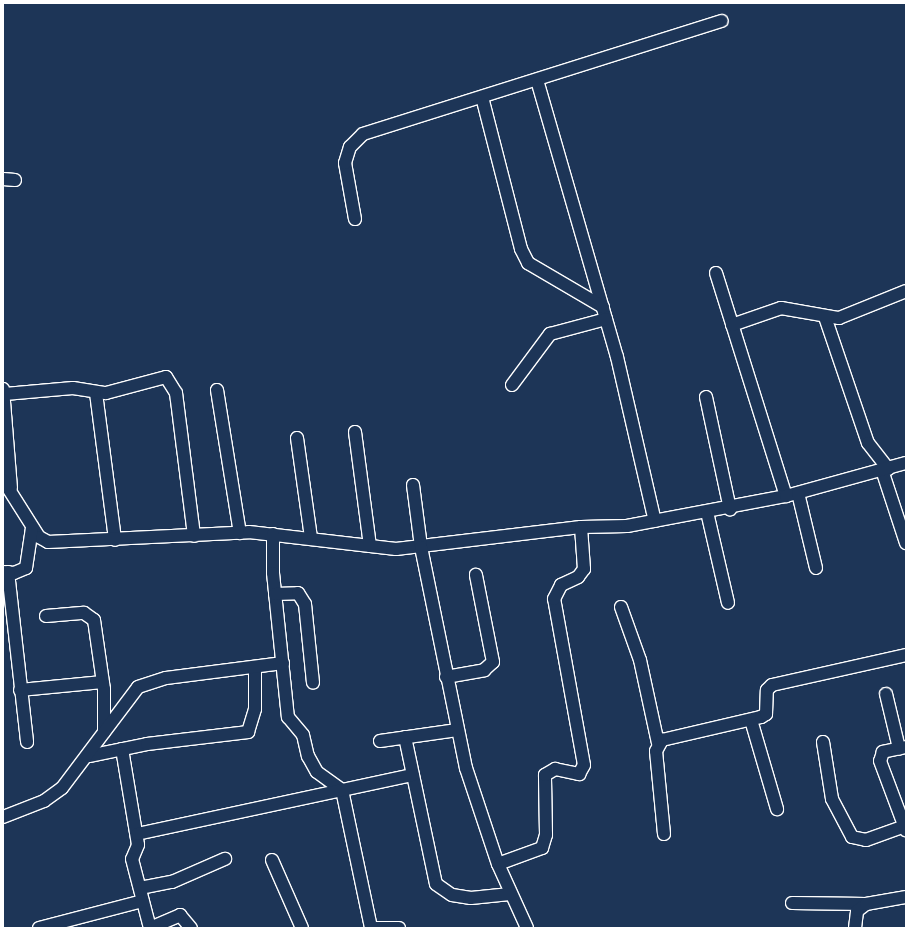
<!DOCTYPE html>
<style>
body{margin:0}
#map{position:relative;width:909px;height:931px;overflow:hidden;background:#1d3557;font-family:Sriracha,sans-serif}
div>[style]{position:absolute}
.roads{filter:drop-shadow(1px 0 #fff) drop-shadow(-1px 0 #fff) drop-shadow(0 1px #fff) drop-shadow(0 -1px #fff)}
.minor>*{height:12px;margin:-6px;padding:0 6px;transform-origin:6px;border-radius:6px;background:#1d3557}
span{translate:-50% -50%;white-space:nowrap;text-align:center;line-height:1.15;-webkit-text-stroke:3px #1d3557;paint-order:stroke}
.frame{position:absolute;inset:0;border:4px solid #fff;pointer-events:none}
</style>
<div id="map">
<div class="roads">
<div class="minor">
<div style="left:537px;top:80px;width:288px;rotate:73.9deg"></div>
<div style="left:617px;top:357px;width:168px;rotate:77deg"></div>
<div style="left:482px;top:97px;width:157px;rotate:75.6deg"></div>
<div style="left:521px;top:249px;width:16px;rotate:63deg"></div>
<div style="left:528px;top:263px;width:87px;rotate:30.4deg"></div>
<div style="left:3px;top:179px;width:12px;rotate:5deg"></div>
<div style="left:355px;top:219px;width:57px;rotate:-100.1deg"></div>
<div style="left:345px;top:163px;width:17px;rotate:-73deg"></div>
<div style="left:350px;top:147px;width:18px;rotate:-45deg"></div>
<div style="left:363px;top:134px;width:376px;rotate:-17.5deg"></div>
<div style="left:716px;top:273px;width:234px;rotate:72.6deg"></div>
<div style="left:825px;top:317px;width:133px;rotate:71.2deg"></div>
<div style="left:868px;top:443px;width:33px;rotate:52deg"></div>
<div style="left:732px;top:325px;width:52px;rotate:-19.1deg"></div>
<div style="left:781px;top:308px;width:59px;rotate:9.8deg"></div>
<div style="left:839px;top:318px;width:72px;rotate:-21.9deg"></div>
<div style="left:512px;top:385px;width:64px;rotate:-53.3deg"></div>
<div style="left:550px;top:334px;width:58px;rotate:-15deg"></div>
<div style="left:3px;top:389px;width:99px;rotate:85.4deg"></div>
<div style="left:217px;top:390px;width:145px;rotate:80.9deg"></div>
<div style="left:96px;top:393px;width:148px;rotate:82.6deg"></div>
<div style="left:5px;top:394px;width:68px;rotate:-5deg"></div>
<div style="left:73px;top:388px;width:33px;rotate:9deg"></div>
<div style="left:106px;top:393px;width:62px;rotate:-14.9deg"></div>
<div style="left:166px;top:377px;width:19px;rotate:58deg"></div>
<div style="left:176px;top:393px;width:144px;rotate:82.8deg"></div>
<div style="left:706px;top:397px;width:115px;rotate:77.9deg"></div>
<div style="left:355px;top:432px;width:115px;rotate:82.5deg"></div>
<div style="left:297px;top:438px;width:100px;rotate:82deg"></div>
<div style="left:882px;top:470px;width:77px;rotate:71.8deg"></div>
<div style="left:3px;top:480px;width:67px;rotate:57.7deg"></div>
<div style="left:39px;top:537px;width:10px;rotate:29deg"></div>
<div style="left:48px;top:542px;width:201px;rotate:-2.8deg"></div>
<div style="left:249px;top:532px;width:148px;rotate:6.6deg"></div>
<div style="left:396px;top:549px;width:186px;rotate:-6.8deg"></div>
<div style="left:581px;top:527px;width:46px;rotate:-1.2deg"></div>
<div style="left:627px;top:526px;width:162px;rotate:-10.7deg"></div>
<div style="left:786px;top:496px;width:124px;rotate:-15.4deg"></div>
<div style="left:413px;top:485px;width:63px;rotate:82.6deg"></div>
<div style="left:421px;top:547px;width:226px;rotate:78.5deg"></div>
<div style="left:466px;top:768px;width:101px;rotate:71.6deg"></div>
<div style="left:498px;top:864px;width:70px;rotate:65.6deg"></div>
<div style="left:798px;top:493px;width:77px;rotate:76.5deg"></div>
<div style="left:707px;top:512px;width:93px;rotate:77deg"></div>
<div style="left:273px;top:534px;width:39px;rotate:90deg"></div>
<div style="left:273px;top:573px;width:145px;rotate:84.1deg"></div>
<div style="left:288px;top:717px;width:23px;rotate:50deg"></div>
<div style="left:303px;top:735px;width:22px;rotate:77deg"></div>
<div style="left:308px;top:756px;width:18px;rotate:61deg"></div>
<div style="left:317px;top:772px;width:31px;rotate:36deg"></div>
<div style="left:342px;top:790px;width:141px;rotate:78.1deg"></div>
<div style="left:3px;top:572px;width:11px;rotate:5deg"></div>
<div style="left:14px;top:573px;width:13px;rotate:-23deg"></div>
<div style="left:26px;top:568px;width:40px;rotate:-81.5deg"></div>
<div style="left:8px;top:572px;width:171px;rotate:83.6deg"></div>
<div style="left:275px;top:594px;width:23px;rotate:-2deg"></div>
<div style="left:298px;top:593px;width:13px;rotate:58deg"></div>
<div style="left:305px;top:604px;width:79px;rotate:84.2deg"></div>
<div style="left:621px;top:607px;width:56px;rotate:70.3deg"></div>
<div style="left:640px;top:660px;width:85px;rotate:77.8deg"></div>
<div style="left:46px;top:616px;width:38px;rotate:-5deg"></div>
<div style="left:84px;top:613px;width:12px;rotate:35deg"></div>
<div style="left:94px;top:620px;width:70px;rotate:81.8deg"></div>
<div style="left:104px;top:689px;width:43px;rotate:90deg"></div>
<div style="left:446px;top:677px;width:39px;rotate:-10deg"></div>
<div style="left:484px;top:670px;width:12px;rotate:-42deg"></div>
<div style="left:493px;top:662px;width:89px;rotate:-101.1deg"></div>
<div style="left:20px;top:690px;width:83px;rotate:-5.5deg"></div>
<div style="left:886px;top:694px;width:56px;rotate:76.5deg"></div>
<div style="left:751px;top:720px;width:93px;rotate:73.7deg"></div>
<div style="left:405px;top:737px;width:150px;rotate:78.1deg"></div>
<div style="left:436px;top:884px;width:19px;rotate:35deg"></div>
<div style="left:452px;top:895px;width:19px;rotate:9deg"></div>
<div style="left:471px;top:898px;width:39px;rotate:-6deg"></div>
<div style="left:380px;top:741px;width:78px;rotate:-8.1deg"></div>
<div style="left:823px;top:742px;width:58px;rotate:81deg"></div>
<div style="left:832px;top:799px;width:43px;rotate:62.2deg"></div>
<div style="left:852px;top:837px;width:14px;rotate:12deg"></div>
<div style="left:866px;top:840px;width:41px;rotate:-19.7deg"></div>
<div style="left:906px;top:747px;width:24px;rotate:168deg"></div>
<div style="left:883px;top:752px;width:9px;rotate:108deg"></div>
<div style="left:880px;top:761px;width:74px;rotate:69.4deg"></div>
<div style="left:122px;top:749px;width:97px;rotate:80.5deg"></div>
<div style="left:138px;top:845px;width:15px;rotate:113deg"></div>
<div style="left:132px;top:859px;width:71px;rotate:75.4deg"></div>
<div style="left:89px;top:756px;width:59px;rotate:-11.7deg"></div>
<div style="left:147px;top:744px;width:102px;rotate:-6.8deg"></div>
<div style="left:248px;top:732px;width:24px;rotate:-73deg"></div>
<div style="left:255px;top:709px;width:42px;rotate:-90deg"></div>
<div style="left:3px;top:817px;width:44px;rotate:-21.3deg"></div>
<div style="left:44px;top:801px;width:22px;rotate:-36deg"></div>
<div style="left:62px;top:788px;width:126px;rotate:-53deg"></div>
<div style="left:138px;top:687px;width:29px;rotate:-18deg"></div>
<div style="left:166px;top:678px;width:118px;rotate:-7.3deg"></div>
<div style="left:137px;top:834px;width:282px;rotate:-12.1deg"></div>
<div style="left:664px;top:834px;width:83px;rotate:-95.5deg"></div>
<div style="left:656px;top:751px;width:13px;rotate:-61deg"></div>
<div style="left:662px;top:740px;width:102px;rotate:-13.1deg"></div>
<div style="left:761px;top:717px;width:6px;rotate:-31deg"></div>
<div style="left:766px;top:714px;width:24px;rotate:-88deg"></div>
<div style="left:767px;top:690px;width:7px;rotate:-45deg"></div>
<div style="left:772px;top:685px;width:137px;rotate:-12.6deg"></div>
<div style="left:272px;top:860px;width:74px;rotate:66.2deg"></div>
<div style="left:498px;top:864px;width:47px;rotate:-20deg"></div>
<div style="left:542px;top:848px;width:14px;rotate:-73deg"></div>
<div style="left:546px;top:835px;width:60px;rotate:-91deg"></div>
<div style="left:545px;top:775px;width:12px;rotate:-31deg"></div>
<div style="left:555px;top:769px;width:25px;rotate:12deg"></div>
<div style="left:579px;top:774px;width:10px;rotate:-61deg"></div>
<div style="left:584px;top:765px;width:169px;rotate:-100.2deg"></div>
<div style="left:554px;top:599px;width:16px;rotate:-63deg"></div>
<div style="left:561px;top:585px;width:19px;rotate:-25deg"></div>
<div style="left:578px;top:577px;width:10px;rotate:-53deg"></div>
<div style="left:584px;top:569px;width:42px;rotate:-94.1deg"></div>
<div style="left:140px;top:888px;width:33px;rotate:-11deg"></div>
<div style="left:172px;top:882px;width:58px;rotate:-23.5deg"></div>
<div style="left:792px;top:903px;width:74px;rotate:0.8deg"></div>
<div style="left:39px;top:928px;width:107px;rotate:-14.6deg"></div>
<div style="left:150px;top:928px;width:33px;rotate:-23deg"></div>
<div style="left:180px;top:915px;width:17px;rotate:50deg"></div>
<div style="left:371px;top:928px;width:28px"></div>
<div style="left:855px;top:928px;width:17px;rotate:-83deg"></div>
<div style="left:857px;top:911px;width:11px;rotate:-38deg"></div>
<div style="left:866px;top:904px;width:41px;rotate:-9.9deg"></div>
</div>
</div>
<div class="frame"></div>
</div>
